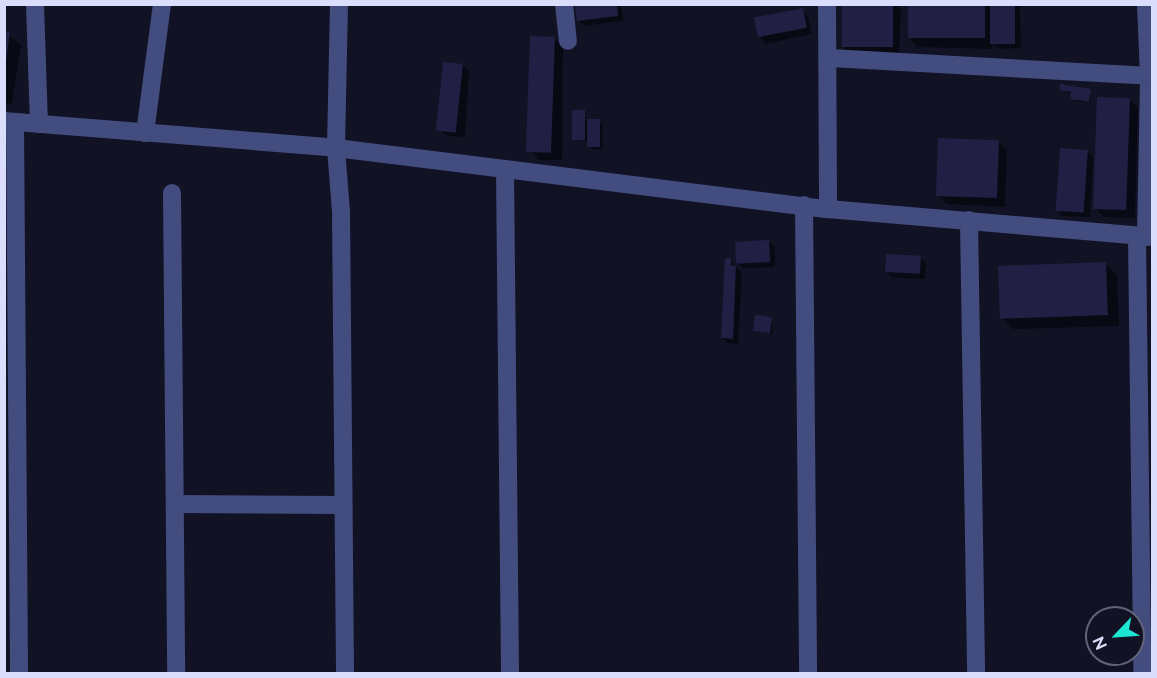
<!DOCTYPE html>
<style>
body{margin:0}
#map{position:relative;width:1157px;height:678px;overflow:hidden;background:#121225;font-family:Raleway,sans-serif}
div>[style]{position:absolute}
.shadow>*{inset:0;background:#0007}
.building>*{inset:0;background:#212044;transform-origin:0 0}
.minor>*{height:18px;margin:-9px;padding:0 9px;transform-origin:9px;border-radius:9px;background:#424c7f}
span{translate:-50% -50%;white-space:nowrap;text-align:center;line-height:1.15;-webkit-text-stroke:6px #121225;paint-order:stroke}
.frame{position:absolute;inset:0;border:6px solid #daddfb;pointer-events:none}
.north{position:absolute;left:1085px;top:606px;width:60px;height:60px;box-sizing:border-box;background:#121225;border:2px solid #62637b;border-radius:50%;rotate:245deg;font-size:16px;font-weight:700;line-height:24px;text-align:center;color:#daddfb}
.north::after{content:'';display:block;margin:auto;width:21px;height:27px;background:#1ce5d3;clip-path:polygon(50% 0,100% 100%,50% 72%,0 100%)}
</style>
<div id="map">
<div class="shadow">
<div style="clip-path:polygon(576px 4px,621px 4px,623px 21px,584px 26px,578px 20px)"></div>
<div style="clip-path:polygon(844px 4px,896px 4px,901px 10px,899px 57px,851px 55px,842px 46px)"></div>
<div style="clip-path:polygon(909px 4px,1020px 4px,1021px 48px,998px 49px,992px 43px,992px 49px,917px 47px,909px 38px)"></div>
<div style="clip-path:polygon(802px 10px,808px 16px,812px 34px,766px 44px,760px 38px)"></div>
<div style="clip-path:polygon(4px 32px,21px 45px,12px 104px,4px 103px)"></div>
<div style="clip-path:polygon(554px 38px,563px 47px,562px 160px,539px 160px,530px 151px)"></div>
<div style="clip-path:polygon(463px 65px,469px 71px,465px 137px,447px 136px,441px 131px)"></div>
<div style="clip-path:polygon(1061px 90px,1090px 90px,1091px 103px,1074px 101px,1072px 94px)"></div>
<div style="clip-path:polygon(1129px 99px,1138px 108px,1135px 218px,1104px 217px,1095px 208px)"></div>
<div style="clip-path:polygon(584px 111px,587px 120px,602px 123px,603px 149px,591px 149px,589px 142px,574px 139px)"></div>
<div style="clip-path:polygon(998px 141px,1007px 150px,1005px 207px,947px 204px,938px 196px)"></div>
<div style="clip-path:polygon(1087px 152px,1093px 157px,1090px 217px,1063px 216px,1058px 210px)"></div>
<div style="clip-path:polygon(769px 241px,775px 247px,775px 267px,743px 268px,737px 262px)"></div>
<div style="clip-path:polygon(920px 257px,926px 263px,925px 279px,893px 278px,887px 272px)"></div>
<div style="clip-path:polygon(730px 260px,742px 273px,738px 344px,728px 343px,722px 338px)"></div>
<div style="clip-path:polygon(1105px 263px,1117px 275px,1119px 326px,1013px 329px,1001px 318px)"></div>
<div style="clip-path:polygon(771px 318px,773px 334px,755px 330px)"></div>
</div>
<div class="building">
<div style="left:842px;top:4px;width:51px;height:43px"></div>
<div style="left:908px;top:4px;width:77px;height:34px"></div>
<div style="left:990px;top:4px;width:25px;height:40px"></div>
<div style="clip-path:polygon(575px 5px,617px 5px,618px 16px,577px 21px)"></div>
<div style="left:803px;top:8px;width:20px;height:50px;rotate:79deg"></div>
<div style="clip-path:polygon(4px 31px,10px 32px,6px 61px,4px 61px)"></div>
<div style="left:530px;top:36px;width:25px;height:116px;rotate:2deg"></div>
<div style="left:443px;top:62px;width:20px;height:69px;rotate:6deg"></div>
<div style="clip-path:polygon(1060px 84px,1091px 89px,1089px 102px,1070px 99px,1071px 92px,1059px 90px)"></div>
<div style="left:1097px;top:97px;width:33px;height:112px;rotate:2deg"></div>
<div style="left:572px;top:110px;width:13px;height:30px"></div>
<div style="left:587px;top:119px;width:13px;height:28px"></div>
<div style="left:938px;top:138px;width:61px;height:58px;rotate:2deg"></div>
<div style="left:1060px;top:148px;width:28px;height:63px;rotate:4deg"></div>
<div style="left:769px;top:240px;width:22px;height:34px;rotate:87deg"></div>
<div style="left:886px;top:254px;width:35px;height:18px;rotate:3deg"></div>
<div style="clip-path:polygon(725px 258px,731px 258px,731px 265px,736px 266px,733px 339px,721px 338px)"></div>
<div style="left:1106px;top:262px;width:53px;height:108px;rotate:88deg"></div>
<div style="left:755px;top:315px;width:17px;height:16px;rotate:7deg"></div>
</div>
<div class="minor">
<div style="left:35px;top:4px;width:120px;rotate:88.1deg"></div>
<div style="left:339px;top:4px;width:144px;rotate:91.2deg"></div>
<div style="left:336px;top:148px;width:64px;rotate:85.5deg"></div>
<div style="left:341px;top:212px;width:462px;rotate:89.5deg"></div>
<div style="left:564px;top:4px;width:37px;rotate:84deg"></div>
<div style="left:827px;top:4px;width:205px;rotate:89.7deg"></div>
<div style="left:830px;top:58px;width:320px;rotate:3.2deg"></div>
<div style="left:4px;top:121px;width:333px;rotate:4.6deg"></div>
<div style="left:336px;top:148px;width:496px;rotate:7.1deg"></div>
<div style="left:828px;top:209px;width:325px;rotate:4.9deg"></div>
<div style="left:15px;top:122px;width:552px;rotate:89.58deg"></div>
<div style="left:145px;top:133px;width:130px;rotate:-82.5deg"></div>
<div style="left:505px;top:169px;width:505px;rotate:89.43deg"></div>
<div style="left:172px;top:193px;width:481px;rotate:89.5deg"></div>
<div style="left:804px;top:205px;width:469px;rotate:89.5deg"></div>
<div style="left:969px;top:220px;width:454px;rotate:89.1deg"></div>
<div style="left:1137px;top:236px;width:438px;rotate:89.3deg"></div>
<div style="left:1146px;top:237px;width:161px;rotate:-88.9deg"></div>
<div style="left:1149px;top:76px;width:72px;rotate:-92.4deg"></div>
<div style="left:175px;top:504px;width:168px;rotate:0.3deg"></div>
</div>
<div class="frame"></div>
<div class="north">N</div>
</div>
